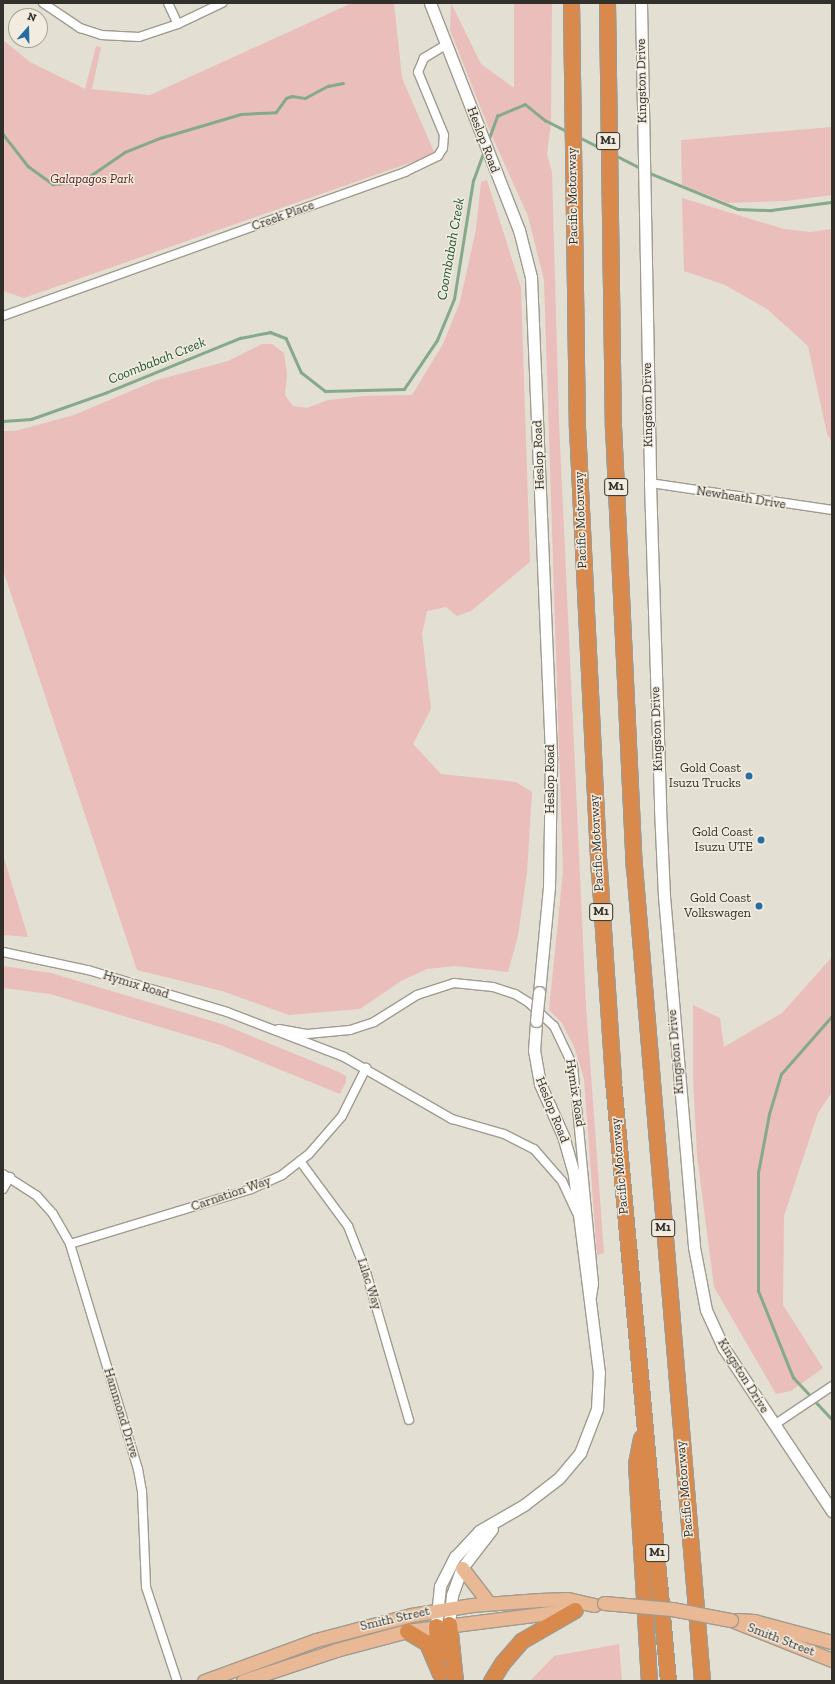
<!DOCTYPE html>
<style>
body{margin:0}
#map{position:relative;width:835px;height:1684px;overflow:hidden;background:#e4dfd3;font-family:"Zilla Slab",serif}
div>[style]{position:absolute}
.green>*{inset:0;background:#eabeba}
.stream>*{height:2.5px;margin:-1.25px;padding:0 1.25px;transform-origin:1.25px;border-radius:1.25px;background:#84a98b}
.roads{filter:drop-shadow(1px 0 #a09b90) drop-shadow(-1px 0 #a09b90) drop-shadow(0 1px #a09b90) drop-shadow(0 -1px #a09b90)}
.minor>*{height:8px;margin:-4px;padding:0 4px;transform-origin:4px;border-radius:4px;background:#fff}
.tertiary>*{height:11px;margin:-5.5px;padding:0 5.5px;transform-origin:5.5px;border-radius:5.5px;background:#fff}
.primary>*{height:13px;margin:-6.5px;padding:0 6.5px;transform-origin:6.5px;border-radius:6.5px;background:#e9b894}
.motorway>*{height:15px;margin:-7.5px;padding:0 7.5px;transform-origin:7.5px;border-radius:7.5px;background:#da894c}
.bridges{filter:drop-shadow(1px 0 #a09b90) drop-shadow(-1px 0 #a09b90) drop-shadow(0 1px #a09b90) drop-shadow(0 -1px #a09b90)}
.tertiary-bridge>*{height:11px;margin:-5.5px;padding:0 5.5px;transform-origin:5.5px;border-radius:5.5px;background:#fff}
.primary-bridge>*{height:13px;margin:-6.5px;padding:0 6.5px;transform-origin:6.5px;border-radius:6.5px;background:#e9b894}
.dots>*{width:11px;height:11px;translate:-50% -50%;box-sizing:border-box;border:2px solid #f2ece0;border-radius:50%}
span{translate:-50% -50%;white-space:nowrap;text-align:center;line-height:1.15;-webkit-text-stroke:3px #f2ece0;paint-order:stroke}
.shield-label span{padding:1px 3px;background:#f2ece0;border:1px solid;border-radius:3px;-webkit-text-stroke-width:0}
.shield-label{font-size:12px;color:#32302b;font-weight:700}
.street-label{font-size:13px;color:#32302b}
.park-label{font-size:13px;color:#571b1a;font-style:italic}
.poi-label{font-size:13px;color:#32302b}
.right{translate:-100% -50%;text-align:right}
.water-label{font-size:14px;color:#1b542c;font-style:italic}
.frame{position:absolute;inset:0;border:4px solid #32302b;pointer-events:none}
.north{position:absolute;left:8px;top:8px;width:40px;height:40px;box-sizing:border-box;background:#f2ece0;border:1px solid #a5a198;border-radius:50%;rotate:20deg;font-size:11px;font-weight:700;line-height:16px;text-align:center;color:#32302b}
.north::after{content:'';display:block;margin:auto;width:14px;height:18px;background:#266da2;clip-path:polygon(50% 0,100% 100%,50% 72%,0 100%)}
</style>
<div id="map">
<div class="green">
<div style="clip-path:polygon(352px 3px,394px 3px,402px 78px,435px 154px,24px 298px,3px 291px,3px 40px,30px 62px,85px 89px,96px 46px,101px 47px,92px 89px,150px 95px)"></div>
<div style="clip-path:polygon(451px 3px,481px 64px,514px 88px,514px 3px,552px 3px,551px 123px,547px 154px,552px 172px,559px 421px,586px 1006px,604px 1253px,597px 1255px,584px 1079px,575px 1049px,562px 1023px,549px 1010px,563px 871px,544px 280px,528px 216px,491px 134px,450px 30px)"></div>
<div style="clip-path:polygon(832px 127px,832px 195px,786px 201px,728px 203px,682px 185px,681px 140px)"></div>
<div style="clip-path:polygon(487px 180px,521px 288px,530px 562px,471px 611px,457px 616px,446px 607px,427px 611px,422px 634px,431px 709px,413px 744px,441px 774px,516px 782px,532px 792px,527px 873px,518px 936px,508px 972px,455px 966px,427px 969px,401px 981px,360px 1009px,289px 1015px,222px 991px,137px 970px,3px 570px,3px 431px,15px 431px,74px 415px,157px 380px,228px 361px,262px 344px,272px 344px,284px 353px,287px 374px,285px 395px,293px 406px,307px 408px,328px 400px,365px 396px,412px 395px,443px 344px,460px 302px,476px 229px,481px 182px)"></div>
<div style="clip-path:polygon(682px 198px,784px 229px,810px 232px,832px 229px,832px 443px,827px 434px,808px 346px,767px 309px,725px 285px,684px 271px)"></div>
<div style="clip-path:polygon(3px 855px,28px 937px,3px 935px)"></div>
<div style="clip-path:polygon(832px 957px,832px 1092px,818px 1113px,784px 1216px,783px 1305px,823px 1368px,791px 1391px,776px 1394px,714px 1287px,697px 1155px,693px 1079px,693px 1005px,720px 1018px,724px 1047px,782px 1013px)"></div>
<div style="clip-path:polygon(3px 966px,51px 973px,222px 1024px,339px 1072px,346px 1076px,346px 1082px,340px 1094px,220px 1045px,50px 994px,3px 988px)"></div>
<div style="clip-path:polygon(619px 1644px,622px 1681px,530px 1681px,554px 1656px)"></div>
</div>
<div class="stream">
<div style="left:3px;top:134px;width:41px;rotate:52deg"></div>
<div style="left:28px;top:166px;width:31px;rotate:36deg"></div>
<div style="left:53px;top:184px;width:28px;rotate:-4deg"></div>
<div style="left:81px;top:182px;width:53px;rotate:-34.3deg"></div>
<div style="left:125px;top:152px;width:38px;rotate:-22deg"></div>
<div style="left:160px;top:138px;width:84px;rotate:-16.5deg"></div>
<div style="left:241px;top:114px;width:35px;rotate:-3deg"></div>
<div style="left:276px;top:112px;width:17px;rotate:-54deg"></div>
<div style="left:286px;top:98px;width:6px;rotate:-18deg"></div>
<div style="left:292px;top:96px;width:13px;rotate:9deg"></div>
<div style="left:305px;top:98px;width:26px;rotate:-28deg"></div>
<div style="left:328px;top:86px;width:15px;rotate:-11deg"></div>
<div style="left:579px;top:137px;width:27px;rotate:27deg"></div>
<div style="left:488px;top:141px;width:27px;rotate:-70deg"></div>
<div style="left:497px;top:116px;width:30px;rotate:-23deg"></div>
<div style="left:525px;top:104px;width:26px;rotate:39deg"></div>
<div style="left:545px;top:120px;width:25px;rotate:27deg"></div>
<div style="left:615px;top:155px;width:29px;rotate:27deg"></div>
<div style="left:647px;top:172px;width:98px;rotate:22.1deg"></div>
<div style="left:738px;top:209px;width:33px;rotate:2deg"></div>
<div style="left:771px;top:210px;width:62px;rotate:-7.5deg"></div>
<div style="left:3px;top:421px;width:28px;rotate:-4deg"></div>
<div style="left:31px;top:419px;width:78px;rotate:-19.4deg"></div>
<div style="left:105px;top:393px;width:146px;rotate:-22.2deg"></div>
<div style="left:240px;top:338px;width:31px;rotate:-11deg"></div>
<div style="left:270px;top:332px;width:17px;rotate:21deg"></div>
<div style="left:286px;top:338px;width:37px;rotate:66deg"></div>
<div style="left:301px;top:372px;width:31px;rotate:38deg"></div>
<div style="left:325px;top:391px;width:79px;rotate:-1.5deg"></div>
<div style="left:404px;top:389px;width:59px;rotate:-56deg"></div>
<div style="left:437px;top:340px;width:44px;rotate:-67.5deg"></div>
<div style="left:454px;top:299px;width:120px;rotate:-80.9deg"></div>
<div style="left:473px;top:181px;width:32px;rotate:-70deg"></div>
<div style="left:811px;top:1397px;width:26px;rotate:-133deg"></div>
<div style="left:793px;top:1378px;width:94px;rotate:-111.9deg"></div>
<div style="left:758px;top:1291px;width:118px;rotate:-90deg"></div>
<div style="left:758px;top:1173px;width:60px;rotate:-79.4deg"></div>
<div style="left:769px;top:1114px;width:42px;rotate:-73.3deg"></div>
<div style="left:781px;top:1074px;width:77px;rotate:-48.7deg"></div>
<div style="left:815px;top:1401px;width:25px;rotate:47deg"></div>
</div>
<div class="roads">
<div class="minor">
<div style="left:43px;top:3px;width:45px;rotate:34deg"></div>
<div style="left:80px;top:28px;width:22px;rotate:18deg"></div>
<div style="left:101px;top:35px;width:38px;rotate:3deg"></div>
<div style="left:139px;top:37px;width:41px;rotate:-18.4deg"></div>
<div style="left:178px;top:24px;width:49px;rotate:-25.5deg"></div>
<div style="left:168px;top:3px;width:23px;rotate:65deg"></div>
<div style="left:3px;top:316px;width:427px;rotate:-19.7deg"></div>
<div style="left:405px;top:172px;width:37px;rotate:-26deg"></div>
<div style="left:438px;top:156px;width:9px;rotate:-58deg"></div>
<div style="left:443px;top:148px;width:13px;rotate:-86deg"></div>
<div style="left:444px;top:135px;width:68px;rotate:-112.4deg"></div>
<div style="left:418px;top:72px;width:15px;rotate:-67deg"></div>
<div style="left:424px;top:58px;width:26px;rotate:-31deg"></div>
<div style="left:650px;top:483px;width:184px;rotate:8.4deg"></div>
<div style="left:3px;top:952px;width:87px;rotate:12deg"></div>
<div style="left:88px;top:970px;width:145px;rotate:16.8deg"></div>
<div style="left:227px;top:1012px;width:125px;rotate:21deg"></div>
<div style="left:344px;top:1057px;width:125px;rotate:29.9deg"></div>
<div style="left:452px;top:1119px;width:54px;rotate:16.1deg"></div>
<div style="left:504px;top:1134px;width:34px;rotate:27deg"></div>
<div style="left:534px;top:1149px;width:43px;rotate:48.8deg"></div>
<div style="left:562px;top:1181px;width:35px;rotate:65deg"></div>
<div style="left:279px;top:1029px;width:28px;rotate:10deg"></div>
<div style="left:307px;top:1034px;width:43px;rotate:-5.3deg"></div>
<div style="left:350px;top:1030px;width:25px;rotate:-18deg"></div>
<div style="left:374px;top:1022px;width:51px;rotate:-32.1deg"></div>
<div style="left:417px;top:995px;width:39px;rotate:-18deg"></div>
<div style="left:454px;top:983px;width:39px;rotate:6deg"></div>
<div style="left:493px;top:987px;width:23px;rotate:18deg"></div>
<div style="left:515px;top:994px;width:15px;rotate:32deg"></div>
<div style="left:528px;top:1002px;width:35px;rotate:43deg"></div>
<div style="left:554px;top:1026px;width:44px;rotate:64.6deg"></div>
<div style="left:573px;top:1066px;width:219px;rotate:84.5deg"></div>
<div style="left:594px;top:1284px;width:12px;rotate:99deg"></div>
<div style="left:300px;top:1161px;width:81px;rotate:53.6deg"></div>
<div style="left:348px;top:1226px;width:49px;rotate:68.6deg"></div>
<div style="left:366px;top:1272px;width:154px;rotate:73.8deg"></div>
<div style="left:3px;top:1174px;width:40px;rotate:32.9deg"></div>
<div style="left:37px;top:1196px;width:24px;rotate:48deg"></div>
<div style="left:53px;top:1214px;width:34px;rotate:60deg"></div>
<div style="left:70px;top:1244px;width:235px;rotate:73.2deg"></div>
<div style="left:138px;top:1469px;width:22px;rotate:80deg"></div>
<div style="left:142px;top:1491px;width:96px;rotate:87.6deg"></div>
<div style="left:146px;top:1587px;width:99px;rotate:71.7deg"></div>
<div style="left:3px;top:1189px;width:14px;rotate:-60deg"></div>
<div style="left:70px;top:1244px;width:189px;rotate:-16.9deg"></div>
<div style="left:251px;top:1189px;width:34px;rotate:-24deg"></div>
<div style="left:282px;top:1175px;width:34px;rotate:-38deg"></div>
<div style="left:309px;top:1154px;width:50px;rotate:-49deg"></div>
<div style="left:342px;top:1116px;width:54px;rotate:-63.4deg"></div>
<div style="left:774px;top:1425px;width:70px;rotate:-33.9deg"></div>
</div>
<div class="tertiary">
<div style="left:430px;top:3px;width:244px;rotate:68.6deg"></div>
<div style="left:519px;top:230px;width:49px;rotate:75.7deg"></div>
<div style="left:531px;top:277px;width:483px;rotate:87.6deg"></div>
<div style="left:551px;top:760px;width:127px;rotate:90.9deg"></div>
<div style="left:549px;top:887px;width:105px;rotate:95.4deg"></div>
<div style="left:641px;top:3px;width:480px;rotate:88.9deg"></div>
<div style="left:650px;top:483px;width:325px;rotate:88.2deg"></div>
<div style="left:660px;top:808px;width:88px;rotate:87.4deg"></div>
<div style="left:664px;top:896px;width:352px;rotate:85.1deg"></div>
<div style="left:694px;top:1247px;width:64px;rotate:79.2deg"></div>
<div style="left:706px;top:1310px;width:41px;rotate:65.3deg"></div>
<div style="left:723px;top:1347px;width:197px;rotate:56.4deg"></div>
<div style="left:449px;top:1624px;width:29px;rotate:-84deg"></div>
<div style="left:452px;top:1595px;width:29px;rotate:-70deg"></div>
<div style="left:462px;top:1568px;width:49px;rotate:-52.4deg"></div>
<div style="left:436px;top:1626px;width:40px;rotate:-84.3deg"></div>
<div style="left:440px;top:1586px;width:33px;rotate:-63deg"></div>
<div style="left:455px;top:1557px;width:35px;rotate:-47deg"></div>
<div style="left:479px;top:1531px;width:52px;rotate:-30deg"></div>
<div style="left:524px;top:1505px;width:44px;rotate:-37.6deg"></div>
<div style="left:559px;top:1478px;width:33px;rotate:-50deg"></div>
<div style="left:580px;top:1453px;width:47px;rotate:-68.9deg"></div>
<div style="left:597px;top:1409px;width:36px;rotate:-87deg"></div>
<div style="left:599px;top:1373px;width:201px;rotate:-97.2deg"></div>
<div style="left:574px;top:1174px;width:37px;rotate:-106deg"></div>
<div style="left:564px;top:1138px;width:59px;rotate:-114deg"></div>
<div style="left:540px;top:1084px;width:34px;rotate:-100deg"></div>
<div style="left:534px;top:1051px;width:30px;rotate:-86deg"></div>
</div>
<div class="primary">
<div style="left:462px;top:1568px;width:44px;rotate:52.4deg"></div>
<div style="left:731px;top:1620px;width:109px;rotate:21.6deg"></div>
<div style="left:737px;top:1620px;width:17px;rotate:3deg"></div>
<div style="left:754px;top:1621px;width:81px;rotate:15.1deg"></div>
<div style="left:204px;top:1681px;width:119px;rotate:-20.1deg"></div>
<div style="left:316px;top:1640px;width:98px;rotate:-14.7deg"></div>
<div style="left:411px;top:1615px;width:62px;rotate:-9.3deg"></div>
<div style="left:472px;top:1605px;width:67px;rotate:-4.3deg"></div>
<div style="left:539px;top:1600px;width:29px;rotate:-2deg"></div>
<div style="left:568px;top:1599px;width:27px;rotate:13deg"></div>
<div style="left:243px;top:1681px;width:98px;rotate:-18.4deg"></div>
<div style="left:336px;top:1650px;width:73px;rotate:-15deg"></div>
<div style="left:407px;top:1631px;width:167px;rotate:-7.2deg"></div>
</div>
<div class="motorway">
<div style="left:571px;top:3px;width:424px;rotate:89.2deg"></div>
<div style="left:577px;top:427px;width:443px;rotate:87.2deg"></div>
<div style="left:599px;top:869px;width:212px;rotate:86.2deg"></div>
<div style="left:613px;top:1081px;width:603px;rotate:84.76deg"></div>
<div style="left:607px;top:3px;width:423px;rotate:89.2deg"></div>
<div style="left:613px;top:426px;width:441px;rotate:87.3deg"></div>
<div style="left:634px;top:866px;width:818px;rotate:85.23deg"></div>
<div style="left:641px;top:1438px;width:25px;rotate:101deg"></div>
<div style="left:636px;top:1463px;width:218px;rotate:86.6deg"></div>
<div style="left:449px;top:1624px;width:57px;rotate:84deg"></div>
<div style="left:436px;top:1626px;width:31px;rotate:86deg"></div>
<div style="left:407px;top:1631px;width:23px;rotate:31deg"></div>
<div style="left:427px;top:1643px;width:33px;rotate:67deg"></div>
<div style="left:491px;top:1681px;width:22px;rotate:-58deg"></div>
<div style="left:503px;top:1662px;width:28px;rotate:-49deg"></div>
<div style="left:521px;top:1641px;width:62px;rotate:-29.9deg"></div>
</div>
</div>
<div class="bridges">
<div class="tertiary-bridge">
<div style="left:536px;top:1021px;width:29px;rotate:-84deg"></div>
</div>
<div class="primary-bridge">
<div style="left:604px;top:1603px;width:68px;rotate:5deg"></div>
<div style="left:672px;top:1609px;width:60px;rotate:10.6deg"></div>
</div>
</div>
<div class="dots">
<div style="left:749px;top:776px;background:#266da2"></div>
<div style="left:761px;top:840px;background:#266da2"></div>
<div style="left:759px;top:906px;background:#266da2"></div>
</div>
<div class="shield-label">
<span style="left:608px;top:141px">M1</span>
<span style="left:616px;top:487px">M1</span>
<span style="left:601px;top:912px">M1</span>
<span style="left:663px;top:1228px">M1</span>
<span style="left:657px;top:1553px">M1</span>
</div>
<div class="street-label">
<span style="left:642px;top:81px;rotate:-91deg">Kingston Drive</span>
<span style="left:483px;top:140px;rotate:69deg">Heslop Road</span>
<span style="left:573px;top:196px;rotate:-91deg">Pacific Motorway</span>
<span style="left:283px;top:216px;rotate:-20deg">Creek Place</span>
<span style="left:648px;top:405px;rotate:-91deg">Kingston Drive</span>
<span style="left:539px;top:455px;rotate:-92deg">Heslop Road</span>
<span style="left:741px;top:498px;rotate:9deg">Newheath Drive</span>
<span style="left:581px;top:520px;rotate:-92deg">Pacific Motorway</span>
<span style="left:657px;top:729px;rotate:-92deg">Kingston Drive</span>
<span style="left:550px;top:779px;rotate:-90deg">Heslop Road</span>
<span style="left:597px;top:843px;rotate:-93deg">Pacific Motorway</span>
<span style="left:136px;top:985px;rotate:17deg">Hymix Road</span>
<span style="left:676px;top:1052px;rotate:-95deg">Kingston Drive</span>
<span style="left:575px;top:1093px;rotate:81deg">Hymix Road</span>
<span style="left:552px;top:1110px;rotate:68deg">Heslop Road</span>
<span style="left:620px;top:1166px;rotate:-95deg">Pacific Motorway</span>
<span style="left:231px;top:1194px;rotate:-19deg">Carnation Way</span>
<span style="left:369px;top:1284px;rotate:72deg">Lilac Way</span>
<span style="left:743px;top:1376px;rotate:58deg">Kingston Drive</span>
<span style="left:121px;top:1413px;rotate:73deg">Hammond Drive</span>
<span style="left:685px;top:1489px;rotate:-95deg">Pacific Motorway</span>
<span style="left:395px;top:1619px;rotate:-13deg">Smith Street</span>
<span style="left:781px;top:1640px;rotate:21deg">Smith Street</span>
</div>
<div class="park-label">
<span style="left:92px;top:179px">Galapagos Park</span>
</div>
<div class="poi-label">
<span class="right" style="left:741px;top:776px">Gold Coast<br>Isuzu Trucks</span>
<span class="right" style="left:753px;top:840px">Gold Coast<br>Isuzu UTE</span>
<span class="right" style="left:751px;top:906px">Gold Coast<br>Volkswagen</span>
</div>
<div class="water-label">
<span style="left:451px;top:249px;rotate:-80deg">Coombabah Creek</span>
<span style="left:157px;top:361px;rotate:-22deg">Coombabah Creek</span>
</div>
<div class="frame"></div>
<div class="north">N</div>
</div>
